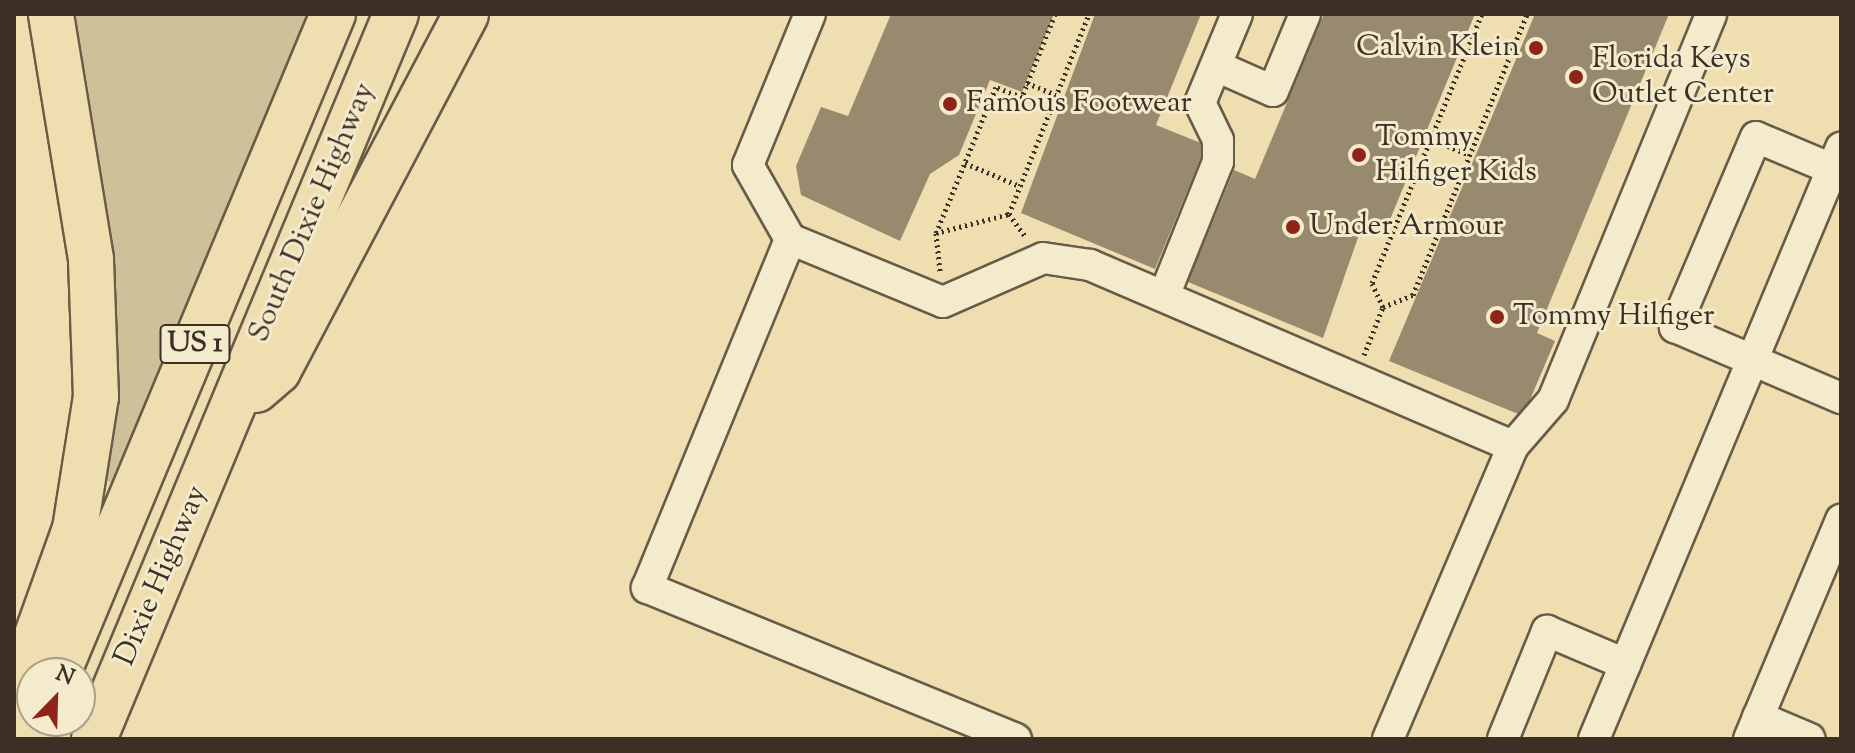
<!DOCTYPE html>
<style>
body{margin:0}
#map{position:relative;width:1855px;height:753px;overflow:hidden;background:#eedeb0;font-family:"Sorts Mill Goudy",serif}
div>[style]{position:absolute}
.green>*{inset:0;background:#d0c099}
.building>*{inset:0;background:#988a6e}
.path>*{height:5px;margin-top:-2.5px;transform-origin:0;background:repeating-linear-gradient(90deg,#3b2f26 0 2px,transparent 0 6px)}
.roads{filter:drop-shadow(2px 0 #685b48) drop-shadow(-2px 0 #685b48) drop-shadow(0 2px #685b48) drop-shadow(0 -2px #685b48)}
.minor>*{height:30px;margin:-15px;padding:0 15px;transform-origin:15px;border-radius:15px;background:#f4eacc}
.highway>*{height:44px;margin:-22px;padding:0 22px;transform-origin:22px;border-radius:22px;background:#eedeb0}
.dots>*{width:22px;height:22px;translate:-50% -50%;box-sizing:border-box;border:4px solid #f4eacc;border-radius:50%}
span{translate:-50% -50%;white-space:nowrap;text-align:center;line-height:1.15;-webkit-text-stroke:6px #f4eacc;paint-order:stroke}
.shield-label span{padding:2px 6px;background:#f4eacc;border:2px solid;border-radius:6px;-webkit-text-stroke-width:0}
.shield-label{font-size:28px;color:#3b2f26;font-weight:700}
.poi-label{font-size:30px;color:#3b2f26}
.right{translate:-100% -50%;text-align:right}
.left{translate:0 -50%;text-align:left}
.street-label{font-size:30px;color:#3b2f26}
.frame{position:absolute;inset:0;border:16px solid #3b2f26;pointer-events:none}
.north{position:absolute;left:16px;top:657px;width:80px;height:80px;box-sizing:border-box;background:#f4eacc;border:2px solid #aa9f8a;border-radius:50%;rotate:23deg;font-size:22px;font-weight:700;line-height:32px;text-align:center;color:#3b2f26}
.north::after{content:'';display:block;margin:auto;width:28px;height:36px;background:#8f2418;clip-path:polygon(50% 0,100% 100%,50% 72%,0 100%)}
</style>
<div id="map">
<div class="green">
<div style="clip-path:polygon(63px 14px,308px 14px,117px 485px,100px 478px)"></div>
</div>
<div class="building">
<div style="clip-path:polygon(891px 14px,1054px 14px,1022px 92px,990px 80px,959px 155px,930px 174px,900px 241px,801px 195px,796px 166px,821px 107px,848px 116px)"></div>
<div style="clip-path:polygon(1095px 14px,1201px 14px,1156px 125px,1206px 145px,1155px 269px,1021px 213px)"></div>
<div style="clip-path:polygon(1324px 14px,1475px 14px,1384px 234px,1362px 226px,1323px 338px,1188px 282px,1234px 170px,1255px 179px)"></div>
<div style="clip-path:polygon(1535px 14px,1669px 14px,1537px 333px,1555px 341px,1523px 416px,1389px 361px)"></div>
</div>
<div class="path">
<div style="left:1055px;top:14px;width:89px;rotate:111.7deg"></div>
<div style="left:1022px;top:97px;width:28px;rotate:-159deg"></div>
<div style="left:996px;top:87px;width:158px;rotate:112.3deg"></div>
<div style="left:936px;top:233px;width:75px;rotate:-14.6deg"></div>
<div style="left:1009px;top:214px;width:215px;rotate:-68.2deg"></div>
<div style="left:1027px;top:83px;width:31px;rotate:22deg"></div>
<div style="left:1431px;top:139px;width:42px;rotate:22.3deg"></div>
<div style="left:965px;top:163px;width:60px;rotate:22.7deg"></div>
<div style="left:1009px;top:214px;width:27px;rotate:54deg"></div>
<div style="left:936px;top:233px;width:39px;rotate:84deg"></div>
<div style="left:1383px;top:307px;width:26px;rotate:-115deg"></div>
<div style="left:1372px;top:283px;width:291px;rotate:-67.8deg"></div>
<div style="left:1364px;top:355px;width:52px;rotate:-68.4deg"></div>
<div style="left:1383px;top:307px;width:32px;rotate:-22deg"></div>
<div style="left:1413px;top:295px;width:303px;rotate:-67.9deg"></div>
</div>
<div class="roads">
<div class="minor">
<div style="left:1216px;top:66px;width:62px;rotate:23.7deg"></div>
<div style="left:1273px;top:91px;width:83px;rotate:-67.4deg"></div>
<div style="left:1832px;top:169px;width:82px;rotate:-157.2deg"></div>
<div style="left:1756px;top:137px;width:207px;rotate:113.1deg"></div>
<div style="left:1675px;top:327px;width:181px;rotate:23.2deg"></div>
<div style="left:790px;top:239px;width:85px;rotate:-119.6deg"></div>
<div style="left:748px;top:165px;width:163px;rotate:-67.7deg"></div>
<div style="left:1164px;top:296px;width:144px;rotate:-68.1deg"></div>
<div style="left:1218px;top:162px;width:22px;rotate:-90deg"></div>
<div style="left:1218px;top:140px;width:41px;rotate:-115.9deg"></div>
<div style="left:1200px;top:103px;width:96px;rotate:-67.4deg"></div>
<div style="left:1758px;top:717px;width:56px;rotate:22.9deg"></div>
<div style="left:1016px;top:739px;width:399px;rotate:-157.7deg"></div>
<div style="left:647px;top:588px;width:377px;rotate:-67.7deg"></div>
<div style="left:790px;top:239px;width:165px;rotate:22.4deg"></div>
<div style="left:943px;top:302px;width:109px;rotate:-23.7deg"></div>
<div style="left:1043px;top:258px;width:48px;rotate:8.5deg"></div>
<div style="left:1090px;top:265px;width:460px;rotate:23.2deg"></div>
<div style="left:1388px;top:739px;width:319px;rotate:-66.9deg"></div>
<div style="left:1513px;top:446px;width:61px;rotate:-49deg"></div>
<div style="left:1553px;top:400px;width:417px;rotate:-67.7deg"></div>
<div style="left:1503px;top:739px;width:117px;rotate:-67.8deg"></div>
<div style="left:1547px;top:631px;width:85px;rotate:22.9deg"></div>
<div style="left:1594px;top:739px;width:641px;rotate:-67.32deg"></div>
<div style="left:1749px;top:739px;width:238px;rotate:-67.2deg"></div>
</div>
<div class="highway">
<div style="left:256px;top:390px;width:29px;rotate:-41deg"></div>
<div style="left:278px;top:371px;width:403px;rotate:-62.2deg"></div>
<div style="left:58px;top:673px;width:714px;rotate:-67.35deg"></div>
<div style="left:14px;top:699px;width:181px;rotate:-70.3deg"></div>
<div style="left:75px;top:529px;width:134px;rotate:-81deg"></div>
<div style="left:96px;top:397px;width:138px;rotate:-92.1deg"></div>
<div style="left:91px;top:259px;width:248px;rotate:-99.3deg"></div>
<div style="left:30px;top:739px;width:20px;rotate:-66deg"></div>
<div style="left:94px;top:739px;width:785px;rotate:-67.39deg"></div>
</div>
</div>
<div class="dots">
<div style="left:1536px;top:48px;background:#8f2418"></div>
<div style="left:1576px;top:77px;background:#8f2418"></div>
<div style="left:950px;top:104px;background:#8f2418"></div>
<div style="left:1359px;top:155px;background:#8f2418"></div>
<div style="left:1293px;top:227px;background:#8f2418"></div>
<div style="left:1497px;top:317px;background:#8f2418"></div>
</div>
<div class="shield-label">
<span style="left:195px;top:344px">US 1</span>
</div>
<div class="poi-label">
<span class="right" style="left:1520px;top:48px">Calvin Klein</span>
<span class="left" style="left:1592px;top:77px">Florida Keys<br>Outlet Center</span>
<span class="left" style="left:966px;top:104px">Famous Footwear</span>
<span class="left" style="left:1375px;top:155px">Tommy<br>Hilfiger Kids</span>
<span class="left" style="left:1309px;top:227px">Under Armour</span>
<span class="left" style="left:1513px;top:317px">Tommy Hilfiger</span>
</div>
<div class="street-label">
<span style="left:313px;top:213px;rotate:-67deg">South Dixie Highway</span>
<span style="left:162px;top:576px;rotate:-67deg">Dixie Highway</span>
</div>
<div class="frame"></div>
<div class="north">N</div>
</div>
